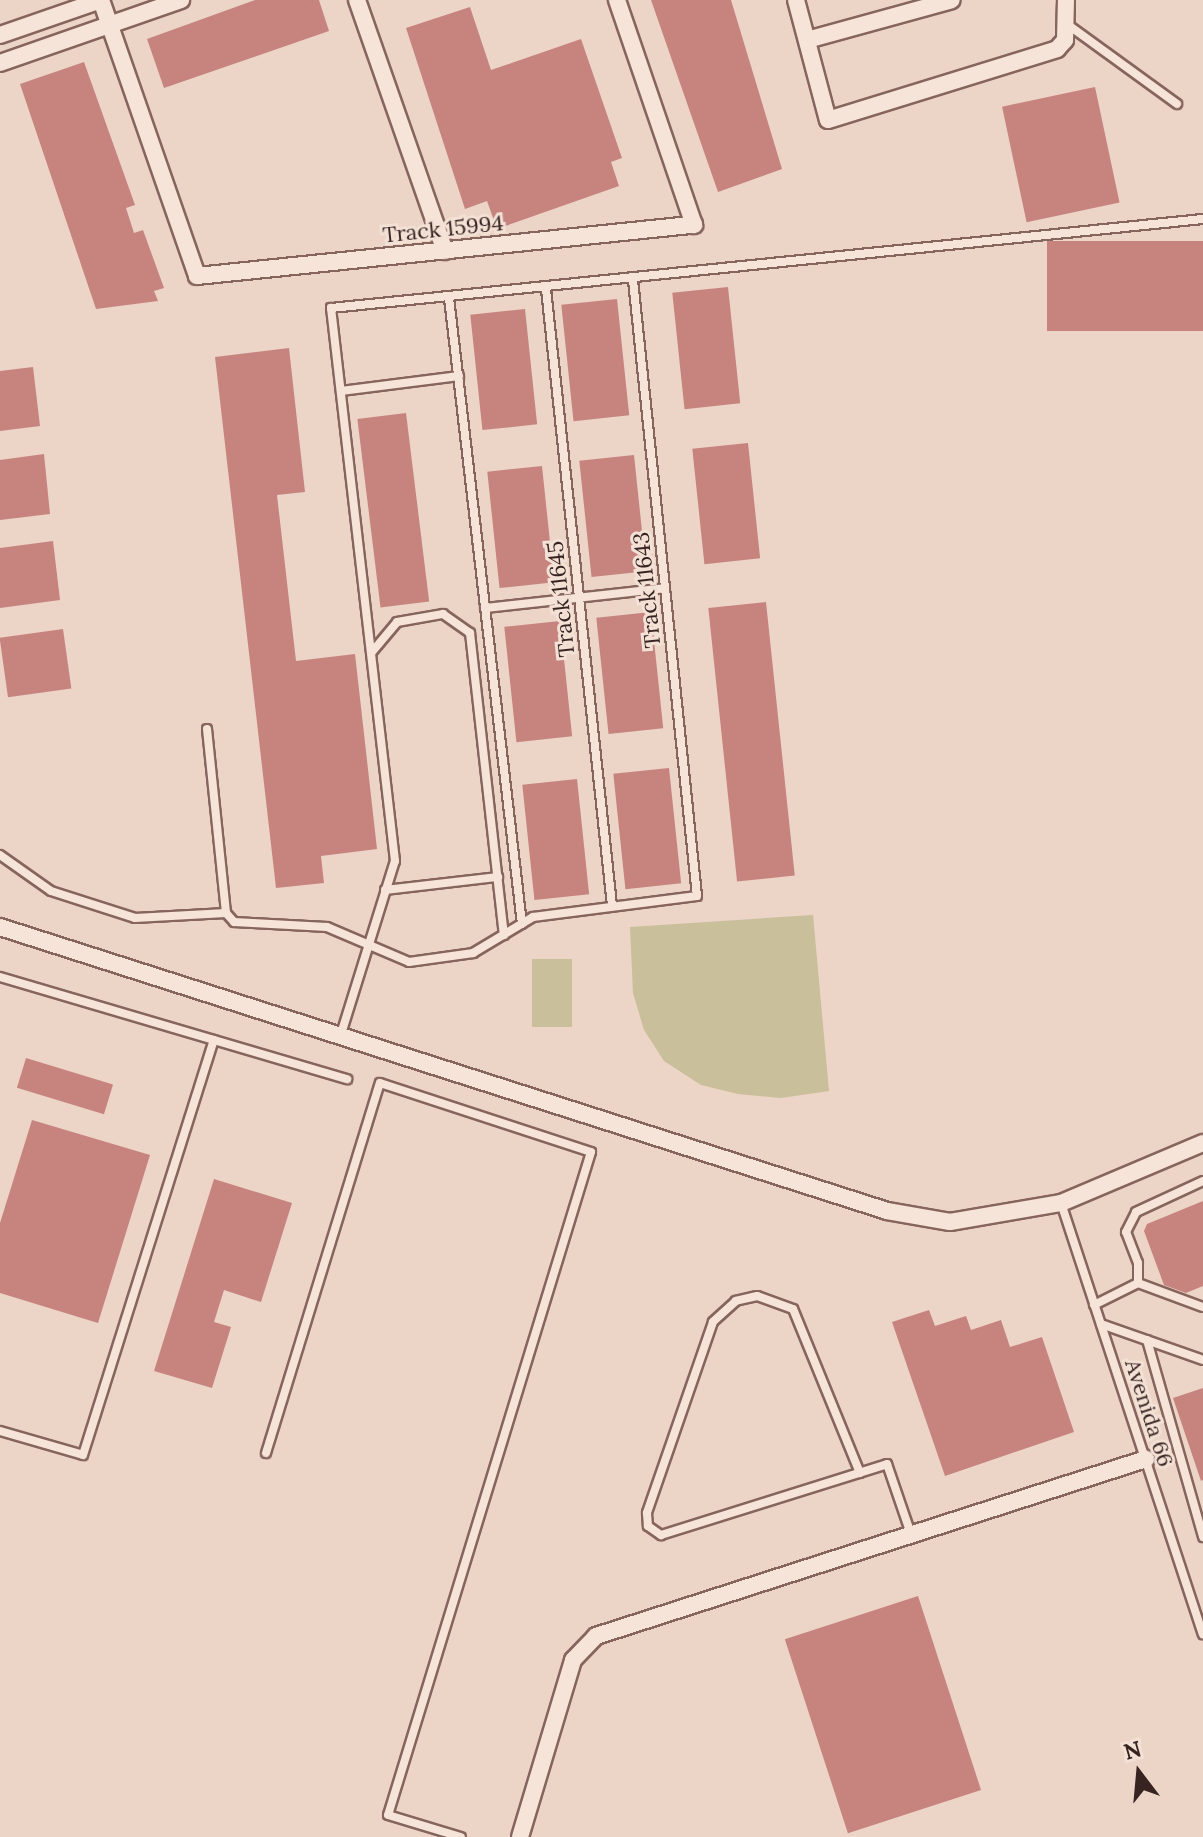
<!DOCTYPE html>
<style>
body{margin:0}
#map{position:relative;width:1203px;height:1837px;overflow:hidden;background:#ecd4c6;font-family:Lora,serif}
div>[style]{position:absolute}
.green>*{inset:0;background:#c9bf9b;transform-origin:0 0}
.building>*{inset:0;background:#c7847f;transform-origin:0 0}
.roads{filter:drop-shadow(2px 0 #86655d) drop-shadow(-2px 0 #86655d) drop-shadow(0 2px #86655d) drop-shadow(0 -2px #86655d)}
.lane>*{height:8px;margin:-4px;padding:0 4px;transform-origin:4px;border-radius:4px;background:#f7e4d9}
.street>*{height:16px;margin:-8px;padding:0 8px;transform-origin:8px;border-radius:8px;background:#f7e4d9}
span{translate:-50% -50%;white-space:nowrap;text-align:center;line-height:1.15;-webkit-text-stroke:6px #f3e1d5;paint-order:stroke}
.street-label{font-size:22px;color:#372320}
.north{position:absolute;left:1099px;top:1733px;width:80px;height:80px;-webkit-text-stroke:6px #f3e1d5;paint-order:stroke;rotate:344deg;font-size:22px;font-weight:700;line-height:32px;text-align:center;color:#372320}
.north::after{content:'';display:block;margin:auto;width:28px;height:36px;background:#372320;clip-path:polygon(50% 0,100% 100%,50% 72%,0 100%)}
</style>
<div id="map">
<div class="green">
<div style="clip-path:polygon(813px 915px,829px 1091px,781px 1098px,738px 1094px,701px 1085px,664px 1061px,644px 1030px,633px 993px,630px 927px)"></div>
<div style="left:532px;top:959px;width:40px;height:68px"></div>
</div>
<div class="building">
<div style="clip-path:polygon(255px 0,319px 0,329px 31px,164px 88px,147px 39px)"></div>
<div style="clip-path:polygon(651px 0,731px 0,782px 169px,718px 192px)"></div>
<div style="clip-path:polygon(470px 7px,491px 70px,581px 39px,622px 158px,611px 162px,619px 186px,497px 229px,487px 201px,465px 209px,406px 28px)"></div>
<div style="clip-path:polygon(84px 62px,135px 205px,126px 208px,134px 233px,143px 230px,164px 288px,154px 291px,158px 301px,96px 309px,20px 84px)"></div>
<div style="left:1095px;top:87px;width:118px;height:95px;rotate:78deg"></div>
<div style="left:1203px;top:241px;width:90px;height:156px;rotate:90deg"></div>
<div style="left:728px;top:287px;width:117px;height:56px;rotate:84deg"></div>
<div style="left:617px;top:299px;width:117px;height:56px;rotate:84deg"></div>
<div style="left:525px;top:309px;width:116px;height:55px;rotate:84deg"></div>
<div style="clip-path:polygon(289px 348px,305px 492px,277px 495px,296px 661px,355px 654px,377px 849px,321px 856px,324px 883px,276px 888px,215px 357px)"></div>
<div style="clip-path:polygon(33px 367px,40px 426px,0 431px,0 371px)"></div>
<div style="left:406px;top:413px;width:190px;height:49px;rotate:83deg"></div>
<div style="left:748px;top:443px;width:116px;height:56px;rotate:84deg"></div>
<div style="clip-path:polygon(44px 454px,50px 514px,0 520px,0 460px)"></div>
<div style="left:634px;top:455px;width:117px;height:55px;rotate:84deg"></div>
<div style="left:542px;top:466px;width:117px;height:55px;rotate:84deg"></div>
<div style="clip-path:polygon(53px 541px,60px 600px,0 608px,0 548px)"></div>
<div style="left:766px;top:602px;width:275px;height:58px;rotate:84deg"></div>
<div style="left:651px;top:612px;width:117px;height:55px;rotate:84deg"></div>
<div style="left:560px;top:621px;width:116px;height:56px;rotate:84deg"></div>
<div style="left:63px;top:629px;width:60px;height:64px;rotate:82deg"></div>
<div style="left:669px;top:768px;width:116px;height:56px;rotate:84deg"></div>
<div style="left:577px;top:779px;width:116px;height:55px;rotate:84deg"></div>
<div style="left:26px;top:1058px;width:91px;height:31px;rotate:17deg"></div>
<div style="clip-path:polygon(32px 1120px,150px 1155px,98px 1323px,0 1293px,0 1223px)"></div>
<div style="clip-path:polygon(214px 1179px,292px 1203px,261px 1302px,224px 1290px,214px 1322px,231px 1327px,212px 1388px,154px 1371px)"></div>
<div style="clip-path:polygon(1203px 1201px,1203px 1286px,1186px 1293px,1164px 1285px,1144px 1231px,1147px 1224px)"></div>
<div style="clip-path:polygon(929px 1310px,935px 1326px,966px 1316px,971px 1330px,1001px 1320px,1010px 1347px,1042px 1337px,1074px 1432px,945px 1476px,892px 1322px)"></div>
<div style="clip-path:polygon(1203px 1388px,1203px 1480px,1201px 1481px,1173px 1398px)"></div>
<div style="left:918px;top:1596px;width:204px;height:140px;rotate:72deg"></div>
</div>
<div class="roads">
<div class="lane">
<div style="left:1067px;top:24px;width:136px;rotate:36deg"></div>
<div style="left:546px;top:289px;width:621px;rotate:83.89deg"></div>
<div style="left:449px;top:298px;width:630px;rotate:83.35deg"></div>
<div style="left:341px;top:391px;width:119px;rotate:-7.2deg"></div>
<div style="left:485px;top:608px;width:181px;rotate:-6.3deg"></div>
<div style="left:372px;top:652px;width:39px;rotate:-50deg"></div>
<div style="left:397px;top:622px;width:47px;rotate:-9.9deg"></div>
<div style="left:443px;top:614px;width:33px;rotate:35deg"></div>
<div style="left:470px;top:633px;width:304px;rotate:83.6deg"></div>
<div style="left:207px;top:729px;width:185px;rotate:84.1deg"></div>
<div style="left:226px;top:913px;width:12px;rotate:48deg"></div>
<div style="left:234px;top:922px;width:93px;rotate:3.1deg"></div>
<div style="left:327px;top:927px;width:89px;rotate:23.1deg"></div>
<div style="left:409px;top:962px;width:65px;rotate:-8deg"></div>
<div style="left:473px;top:953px;width:70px;rotate:-31deg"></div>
<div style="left:533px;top:917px;width:165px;rotate:-7.3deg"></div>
<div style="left:697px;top:896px;width:619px;rotate:-95.93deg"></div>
<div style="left:0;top:855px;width:62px;rotate:35.2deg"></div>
<div style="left:51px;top:891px;width:88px;rotate:17.8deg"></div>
<div style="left:135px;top:918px;width:91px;rotate:-3.1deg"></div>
<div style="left:385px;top:890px;width:114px;rotate:-6.6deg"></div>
<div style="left:0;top:977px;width:362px;rotate:16.4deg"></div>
<div style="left:341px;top:1034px;width:181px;rotate:-72.7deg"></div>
<div style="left:395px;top:861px;width:557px;rotate:-96.6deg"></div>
<div style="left:331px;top:308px;width:877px;rotate:-5.83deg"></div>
<div style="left:1061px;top:1203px;width:454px;rotate:71.8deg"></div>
<div style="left:1138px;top:1283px;width:69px;rotate:20.3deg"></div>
<div style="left:1094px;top:1305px;width:49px;rotate:-26.6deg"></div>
<div style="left:1138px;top:1283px;width:20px;rotate:-90deg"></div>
<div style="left:1138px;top:1263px;width:33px;rotate:-111deg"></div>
<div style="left:1126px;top:1232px;width:22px;rotate:-63deg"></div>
<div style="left:1136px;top:1212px;width:74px;rotate:-24.8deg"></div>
<div style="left:1101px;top:1324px;width:108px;rotate:19.4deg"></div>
<div style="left:1147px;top:1340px;width:205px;rotate:74.1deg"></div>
<div style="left:0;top:1431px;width:86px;rotate:16.1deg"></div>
<div style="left:83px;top:1455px;width:435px;rotate:-72.5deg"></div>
<div style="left:266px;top:1453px;width:387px;rotate:-72.9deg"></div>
<div style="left:380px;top:1083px;width:222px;rotate:18.1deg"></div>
<div style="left:591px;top:1152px;width:693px;rotate:107.02deg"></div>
<div style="left:388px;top:1815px;width:76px;rotate:16.8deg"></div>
<div style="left:860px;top:1473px;width:177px;rotate:-112.2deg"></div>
<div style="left:793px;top:1309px;width:38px;rotate:-160deg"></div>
<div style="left:757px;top:1296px;width:22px;rotate:167deg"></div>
<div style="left:736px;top:1301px;width:31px;rotate:138deg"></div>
<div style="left:713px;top:1322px;width:202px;rotate:109.1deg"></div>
<div style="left:647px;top:1513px;width:13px;rotate:86deg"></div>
<div style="left:648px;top:1526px;width:16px;rotate:35deg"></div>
<div style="left:661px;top:1535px;width:237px;rotate:-17.4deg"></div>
<div style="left:887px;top:1464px;width:74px;rotate:71.1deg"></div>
</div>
<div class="street">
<div style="left:101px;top:0;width:292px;rotate:70.8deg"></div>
<div style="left:197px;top:276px;width:500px;rotate:-5.9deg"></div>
<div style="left:694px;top:225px;width:238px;rotate:-108.9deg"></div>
<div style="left:357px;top:0;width:266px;rotate:70.7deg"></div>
<div style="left:796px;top:0;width:124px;rotate:75.1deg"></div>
<div style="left:828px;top:120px;width:240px;rotate:-17.2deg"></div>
<div style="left:1057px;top:49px;width:12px;rotate:-48deg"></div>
<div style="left:1065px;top:40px;width:40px;rotate:-88.6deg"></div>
<div style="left:0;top:35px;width:107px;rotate:-19.1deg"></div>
<div style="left:807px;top:40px;width:150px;rotate:-15.4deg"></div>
<div style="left:0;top:63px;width:192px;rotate:-19.2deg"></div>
<div style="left:0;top:927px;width:931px;rotate:17.75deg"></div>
<div style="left:887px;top:1211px;width:64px;rotate:9.9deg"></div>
<div style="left:950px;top:1222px;width:113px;rotate:-9.7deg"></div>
<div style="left:1061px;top:1203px;width:154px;rotate:-22.9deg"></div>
<div style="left:520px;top:1837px;width:185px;rotate:-73.3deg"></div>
<div style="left:573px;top:1660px;width:33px;rotate:-46deg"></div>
<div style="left:596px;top:1636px;width:578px;rotate:-17.84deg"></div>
</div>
</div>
<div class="street-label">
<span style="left:443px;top:229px;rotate:-6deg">Track 15994</span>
<span style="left:647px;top:590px;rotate:-96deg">Track 11643</span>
<span style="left:561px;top:599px;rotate:-96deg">Track 11645</span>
<span style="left:1149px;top:1413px;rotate:72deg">Avenida 66</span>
</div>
<div class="north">N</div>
</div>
